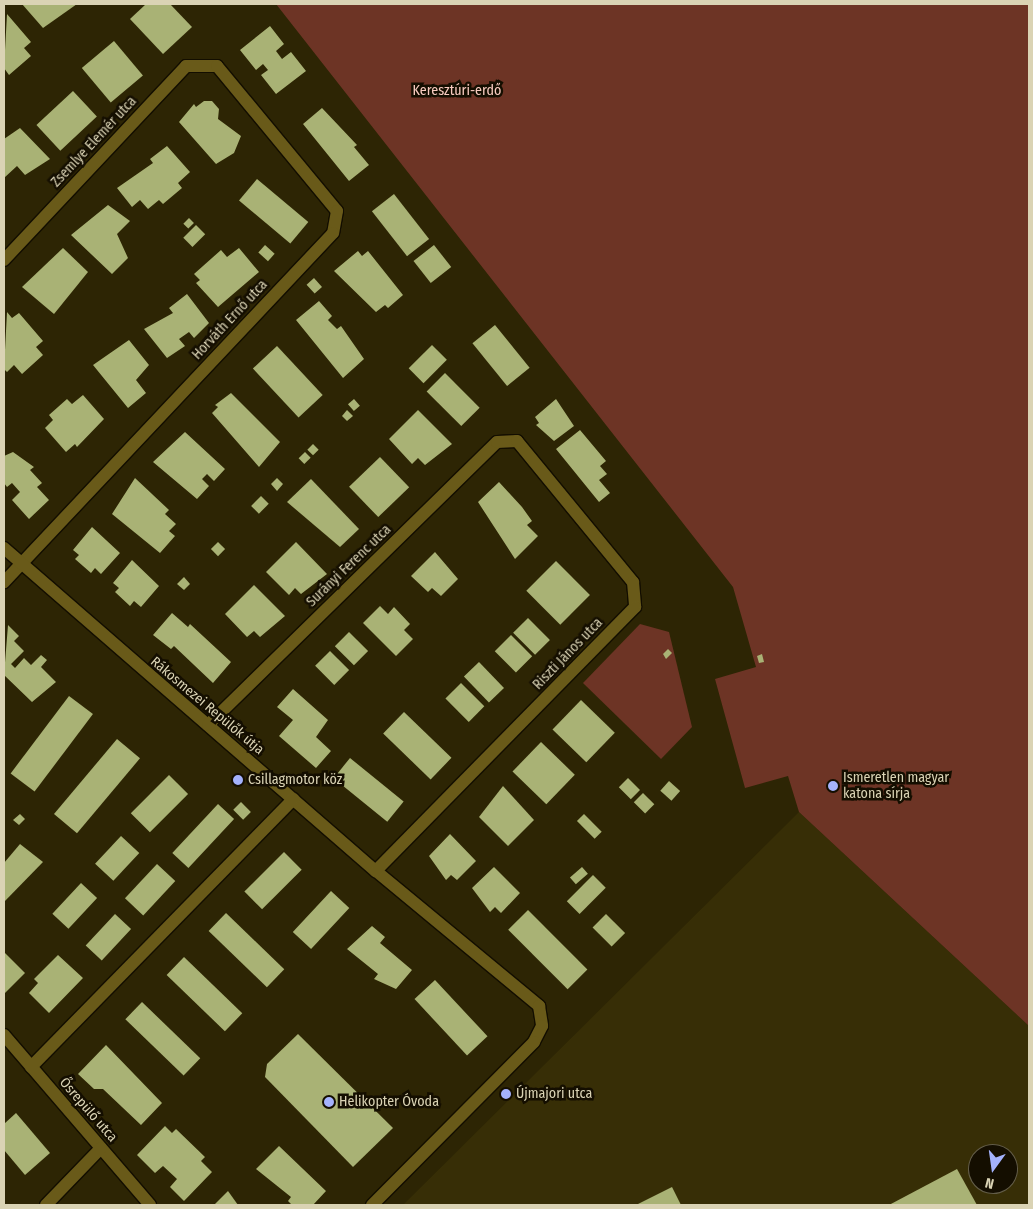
<!DOCTYPE html>
<meta charset="utf-8">
<style>
body{margin:0}
#map{position:relative;width:1033px;height:1209px;overflow:hidden;background:#2d2504;font-family:"Fira Sans Condensed",sans-serif}
div>[style]{position:absolute}
.built>*{inset:0;background:#372e06}
.green>*{inset:0;background:#6d3425}
.building>*{inset:0;background:#a9b275;transform-origin:0 0}
.roads{filter:drop-shadow(1px 0 #130e00) drop-shadow(-1px 0 #130e00) drop-shadow(0 1px #130e00) drop-shadow(0 -1px #130e00)}
.minor>*{height:12px;margin:-6px;padding:0 6px;transform-origin:6px;border-radius:6px;background:#695a19}
.dots>*{width:14px;height:14px;translate:-50% -50%;box-sizing:border-box;border:2px solid #140e00;border-radius:50%}
span{translate:-50% -50%;white-space:nowrap;text-align:center;line-height:1.15;-webkit-text-stroke:5px #140e00;paint-order:stroke}
.park-label{font-size:14px;color:#f9ccc0}
.street-label{font-size:14px;color:#dad3b4}
.poi-label{font-size:14px;color:#dad3b4}
.left{translate:0 -50%;text-align:left}
.frame{position:absolute;inset:0;border:5px solid #dad3b4;pointer-events:none}
.north{position:absolute;left:968px;top:1144px;width:50px;height:50px;box-sizing:border-box;background:#140e00;border:1px solid #635d48;border-radius:50%;rotate:194deg;font-size:14px;font-weight:700;line-height:20px;text-align:center;color:#dad3b4}
.north::after{content:'';display:block;margin:auto;width:18px;height:22px;background:#a4b2fc;clip-path:polygon(50% 0,100% 100%,50% 72%,0 100%)}
</style>
<div id="map">
<div class="built">
<div style="clip-path:polygon(evenodd,799px 812px,1029px 1026px,1029px 1205px,403px 1205px,799px 812px,978px 1154px,1008px 1154px,1008px 1184px,978px 1184px,978px 1154px)"></div>
</div>
<div class="green">
<div style="clip-path:polygon(276px 4px,1029px 4px,1029px 1026px,799px 812px,788px 776px,745px 788px,715px 679px,756px 667px,733px 587px)"></div>
<div style="clip-path:polygon(640px 624px,669px 632px,692px 727px,661px 759px,583px 683px)"></div>
</div>
<div class="building">
<div style="clip-path:polygon(22px 4px,77px 4px,43px 28px)"></div>
<div style="clip-path:polygon(146px 4px,170px 4px,192px 27px,163px 54px,130px 19px)"></div>
<div style="clip-path:polygon(7px 14px,31px 42px,24px 48px,31px 56px,9px 75px,4px 68px)"></div>
<div style="clip-path:polygon(270px 26px,284px 44px,276px 51px,282px 59px,291px 52px,306px 71px,276px 94px,261px 75px,268px 70px,263px 64px,256px 70px,240px 50px)"></div>
<div style="left:114px;top:41px;width:45px;height:42px;rotate:50deg"></div>
<div style="left:73px;top:91px;width:35px;height:50px;rotate:47deg"></div>
<div style="clip-path:polygon(204px 101px,212px 101px,219px 109px,218px 119px,241px 136px,234px 153px,216px 164px,179px 122px,194px 104px,196px 107px)"></div>
<div style="clip-path:polygon(322px 108px,357px 145px,354px 147px,369px 165px,349px 181px,303px 124px)"></div>
<div style="clip-path:polygon(20px 128px,50px 159px,25px 175px,17px 166px,4px 178px,4px 139px)"></div>
<div style="clip-path:polygon(167px 146px,190px 172px,178px 183px,182px 188px,163px 204px,159px 200px,148px 209px,140px 200px,132px 207px,117px 188px,153px 163px,150px 159px)"></div>
<div style="left:257px;top:179px;width:67px;height:28px;rotate:40deg"></div>
<div style="left:394px;top:194px;width:57px;height:28px;rotate:52deg"></div>
<div style="clip-path:polygon(108px 205px,130px 221px,117px 234px,128px 258px,112px 274px,71px 235px)"></div>
<div style="left:189px;top:218px;width:7px;height:8px;rotate:45deg"></div>
<div style="left:196px;top:225px;width:13px;height:18px;rotate:45deg"></div>
<div style="left:265px;top:245px;width:13px;height:10px;rotate:42deg"></div>
<div style="left:434px;top:245px;width:28px;height:26px;rotate:52deg"></div>
<div style="clip-path:polygon(63px 248px,88px 272px,54px 314px,22px 287px)"></div>
<div style="clip-path:polygon(239px 248px,259px 272px,218px 307px,196px 283px,200px 280px,194px 274px,221px 250px,227px 257px)"></div>
<div style="clip-path:polygon(358px 251px,362px 256px,368px 251px,403px 295px,388px 308px,385px 305px,376px 312px,334px 271px)"></div>
<div style="left:314px;top:278px;width:12px;height:10px;rotate:48deg"></div>
<div style="clip-path:polygon(187px 294px,209px 323px,194px 338px,189px 332px,179px 339px,185px 346px,167px 358px,144px 329px,173px 313px,169px 308px)"></div>
<div style="clip-path:polygon(319px 301px,332px 316px,328px 320px,337px 329px,341px 326px,364px 359px,343px 378px,296px 320px)"></div>
<div style="clip-path:polygon(7px 312px,12px 318px,19px 313px,43px 341px,36px 347px,43px 355px,22px 374px,14px 365px,7px 372px,4px 369px)"></div>
<div style="left:495px;top:325px;width:55px;height:29px;rotate:51deg"></div>
<div style="clip-path:polygon(129px 340px,149px 365px,136px 380px,146px 393px,128px 408px,93px 365px)"></div>
<div style="left:432px;top:345px;width:21px;height:33px;rotate:45deg"></div>
<div style="left:277px;top:346px;width:67px;height:33px;rotate:47deg"></div>
<div style="left:445px;top:373px;width:49px;height:26px;rotate:45deg"></div>
<div style="clip-path:polygon(231px 393px,280px 442px,259px 467px,212px 413px,218px 407px,215px 405px)"></div>
<div style="clip-path:polygon(83px 395px,104px 419px,77px 447px,75px 444px,66px 452px,45px 428px,53px 420px,49px 415px,67px 399px,72px 404px)"></div>
<div style="left:354px;top:399px;width:9px;height:8px;rotate:49deg"></div>
<div style="clip-path:polygon(556px 399px,574px 426px,554px 441px,536px 425px,539px 423px,535px 417px)"></div>
<div style="clip-path:polygon(347px 410px,353px 416px,347px 421px,342px 416px)"></div>
<div style="clip-path:polygon(418px 410px,452px 444px,425px 465px,418px 458px,412px 464px,389px 439px)"></div>
<div style="clip-path:polygon(580px 430px,606px 461px,600px 466px,607px 474px,599px 480px,610px 493px,599px 502px,556px 449px)"></div>
<div style="clip-path:polygon(185px 432px,225px 469px,214px 481px,207px 474px,202px 479px,209px 486px,197px 499px,153px 462px)"></div>
<div style="left:313px;top:444px;width:8px;height:8px;rotate:45deg"></div>
<div style="clip-path:polygon(13px 452px,34px 467px,30px 470px,42px 483px,37px 487px,49px 500px,29px 519px,12px 500px,20px 492px,12px 483px,7px 487px,4px 483px,4px 456px)"></div>
<div style="left:305px;top:452px;width:8px;height:9px;rotate:45deg"></div>
<div style="left:380px;top:457px;width:42px;height:43px;rotate:46deg"></div>
<div style="clip-path:polygon(135px 478px,169px 510px,165px 514px,176px 524px,169px 531px,175px 536px,160px 553px,112px 514px)"></div>
<div style="clip-path:polygon(277px 478px,283px 484px,277px 491px,271px 484px)"></div>
<div style="clip-path:polygon(311px 479px,359px 529px,340px 547px,287px 502px)"></div>
<div style="clip-path:polygon(499px 482px,522px 507px,532px 521px,527px 525px,538px 536px,515px 559px,478px 502px)"></div>
<div style="left:261px;top:496px;width:11px;height:14px;rotate:45deg"></div>
<div style="clip-path:polygon(92px 527px,120px 553px,101px 574px,95px 568px,91px 573px,75px 559px,79px 555px,73px 550px)"></div>
<div style="left:218px;top:542px;width:10px;height:10px;rotate:45deg"></div>
<div style="clip-path:polygon(296px 542px,327px 574px,301px 594px,295px 588px,289px 595px,266px 572px)"></div>
<div style="clip-path:polygon(435px 552px,458px 579px,441px 596px,432px 588px,428px 592px,411px 576px)"></div>
<div style="clip-path:polygon(132px 560px,159px 586px,141px 607px,134px 601px,130px 606px,115px 592px,119px 588px,113px 583px)"></div>
<div style="left:556px;top:561px;width:48px;height:42px;rotate:45deg"></div>
<div style="clip-path:polygon(184px 577px,190px 584px,184px 590px,177px 584px)"></div>
<div style="clip-path:polygon(254px 585px,285px 616px,260px 637px,254px 631px,247px 637px,225px 614px)"></div>
<div style="clip-path:polygon(380px 606px,388px 614px,394px 607px,410px 624px,404px 630px,413px 639px,396px 656px,363px 623px)"></div>
<div style="clip-path:polygon(172px 613px,188px 627px,190px 624px,231px 662px,213px 683px,174px 646px,171px 649px,153px 635px)"></div>
<div style="left:528px;top:618px;width:31px;height:21px;rotate:45deg"></div>
<div style="clip-path:polygon(8px 625px,19px 636px,14px 641px,24px 651px,11px 664px,15px 668px,24px 658px,31px 665px,41px 655px,47px 660px,41px 667px,56px 682px,32px 702px,4px 675px)"></div>
<div style="left:349px;top:632px;width:27px;height:20px;rotate:45deg"></div>
<div style="left:511px;top:635px;width:30px;height:23px;rotate:45deg"></div>
<div style="clip-path:polygon(668px 649px,672px 653px,666px 659px,663px 654px)"></div>
<div style="left:330px;top:651px;width:27px;height:21px;rotate:45deg"></div>
<div style="clip-path:polygon(762px 654px,764px 662px,759px 663px,757px 656px)"></div>
<div style="left:479px;top:662px;width:36px;height:21px;rotate:46deg"></div>
<div style="left:461px;top:683px;width:33px;height:22px;rotate:45deg"></div>
<div style="clip-path:polygon(293px 689px,328px 720px,316px 737px,331px 751px,316px 768px,279px 736px,293px 720px,277px 707px)"></div>
<div style="left:69px;top:696px;width:30px;height:97px;rotate:37deg"></div>
<div style="left:581px;top:700px;width:47px;height:41px;rotate:44deg"></div>
<div style="left:404px;top:712px;width:66px;height:30px;rotate:44deg"></div>
<div style="left:117px;top:739px;width:30px;height:98px;rotate:40deg"></div>
<div style="left:541px;top:742px;width:47px;height:41px;rotate:44deg"></div>
<div style="left:350px;top:758px;width:69px;height:26px;rotate:39deg"></div>
<div style="left:169px;top:775px;width:27px;height:54px;rotate:45deg"></div>
<div style="left:628px;top:778px;width:17px;height:13px;rotate:45deg"></div>
<div style="left:669px;top:781px;width:15px;height:13px;rotate:42deg"></div>
<div style="clip-path:polygon(503px 786px,534px 820px,508px 846px,479px 817px)"></div>
<div style="left:643px;top:793px;width:16px;height:13px;rotate:45deg"></div>
<div style="left:241px;top:802px;width:14px;height:11px;rotate:45deg"></div>
<div style="left:218px;top:804px;width:22px;height:67px;rotate:43deg"></div>
<div style="clip-path:polygon(20px 814px,25px 819px,19px 825px,13px 820px)"></div>
<div style="left:584px;top:814px;width:25px;height:10px;rotate:45deg"></div>
<div style="clip-path:polygon(450px 834px,476px 861px,457px 880px,451px 875px,446px 880px,429px 856px)"></div>
<div style="left:121px;top:836px;width:25px;height:38px;rotate:43deg"></div>
<div style="clip-path:polygon(20px 844px,43px 862px,4px 902px,4px 863px)"></div>
<div style="left:284px;top:852px;width:25px;height:56px;rotate:45deg"></div>
<div style="left:157px;top:864px;width:25px;height:47px;rotate:43deg"></div>
<div style="clip-path:polygon(494px 867px,520px 893px,501px 913px,495px 907px,490px 912px,472px 888px)"></div>
<div style="left:582px;top:867px;width:9px;height:16px;rotate:49deg"></div>
<div style="left:593px;top:875px;width:18px;height:37px;rotate:45deg"></div>
<div style="left:81px;top:883px;width:22px;height:42px;rotate:43deg"></div>
<div style="left:331px;top:891px;width:25px;height:56px;rotate:43deg"></div>
<div style="left:528px;top:910px;width:84px;height:28px;rotate:45deg"></div>
<div style="left:226px;top:913px;width:81px;height:25px;rotate:44deg"></div>
<div style="left:115px;top:914px;width:22px;height:43px;rotate:43deg"></div>
<div style="left:606px;top:914px;width:27px;height:19px;rotate:45deg"></div>
<div style="clip-path:polygon(372px 926px,385px 937px,380px 943px,412px 970px,396px 989px,374px 979px,378px 974px,347px 949px)"></div>
<div style="clip-path:polygon(5px 953px,25px 973px,4px 994px,4px 954px)"></div>
<div style="clip-path:polygon(58px 955px,83px 978px,49px 1013px,29px 993px,38px 983px,34px 979px)"></div>
<div style="left:184px;top:957px;width:81px;height:25px;rotate:44deg"></div>
<div style="left:435px;top:980px;width:77px;height:28px;rotate:47deg"></div>
<div style="left:142px;top:1002px;width:81px;height:24px;rotate:44deg"></div>
<div style="clip-path:polygon(298px 1034px,393px 1128px,353px 1167px,265px 1077px,267px 1064px)"></div>
<div style="clip-path:polygon(106px 1045px,162px 1103px,141px 1125px,103px 1089px,94px 1089px,78px 1074px)"></div>
<div style="clip-path:polygon(16px 1113px,50px 1153px,25px 1175px,4px 1150px,4px 1124px)"></div>
<div style="clip-path:polygon(165px 1126px,172px 1133px,176px 1129px,205px 1157px,201px 1161px,212px 1172px,184px 1201px,170px 1187px,177px 1179px,163px 1166px,155px 1173px,137px 1155px)"></div>
<div style="clip-path:polygon(279px 1146px,326px 1191px,313px 1205px,292px 1205px,288px 1201px,291px 1197px,256px 1169px)"></div>
<div style="clip-path:polygon(957px 1169px,977px 1205px,889px 1205px)"></div>
<div style="clip-path:polygon(672px 1187px,681px 1205px,636px 1205px)"></div>
<div style="clip-path:polygon(228px 1191px,238px 1205px,214px 1205px)"></div>
</div>
<div class="roads">
<div class="minor">
<div style="left:4px;top:260px;width:266px;rotate:-46.8deg"></div>
<div style="left:186px;top:66px;width:31px"></div>
<div style="left:217px;top:66px;width:188px;rotate:50.4deg"></div>
<div style="left:337px;top:211px;width:22px;rotate:100deg"></div>
<div style="left:333px;top:233px;width:480px;rotate:133.3deg"></div>
<div style="left:4px;top:548px;width:493px;rotate:41deg"></div>
<div style="left:376px;top:871px;width:212px;rotate:39.6deg"></div>
<div style="left:539px;top:1006px;width:20px;rotate:81deg"></div>
<div style="left:542px;top:1026px;width:18px;rotate:117deg"></div>
<div style="left:534px;top:1042px;width:230px;rotate:134.8deg"></div>
<div style="left:208px;top:725px;width:404px;rotate:-44.4deg"></div>
<div style="left:497px;top:442px;width:20px;rotate:-3deg"></div>
<div style="left:517px;top:441px;width:183px;rotate:50.6deg"></div>
<div style="left:633px;top:582px;width:25px;rotate:85deg"></div>
<div style="left:635px;top:607px;width:370px;rotate:134.5deg"></div>
<div style="left:4px;top:1035px;width:224px;rotate:49.3deg"></div>
<div style="left:31px;top:1067px;width:375px;rotate:-45.6deg"></div>
<div style="left:46px;top:1205px;width:79px;rotate:-46deg"></div>
</div>
</div>
<div class="dots">
<div style="left:238px;top:780px;background:#a4b2fc"></div>
<div style="left:833px;top:786px;background:#a4b2fc"></div>
<div style="left:506px;top:1094px;background:#a4b2fc"></div>
<div style="left:329px;top:1102px;background:#a4b2fc"></div>
</div>
<div class="park-label">
<span style="left:457px;top:91px">Keresztúri-erdő</span>
</div>
<div class="street-label">
<span style="left:94px;top:142px;rotate:-47deg">Zsemlye Elemér utca</span>
<span style="left:230px;top:320px;rotate:-47deg">Horváth Ernő utca</span>
<span style="left:349px;top:566px;rotate:-44deg">Surányi Ferenc utca</span>
<span style="left:568px;top:654px;rotate:-46deg">Riszti János utca</span>
<span style="left:207px;top:706px;rotate:40deg">Rákosmezei Repülők útja</span>
<span style="left:88px;top:1110px;rotate:49deg">Ősrepülő utca</span>
</div>
<div class="poi-label">
<span class="left" style="left:843px;top:786px">Ismeretlen magyar<br>katona sírja</span>
<span class="left" style="left:248px;top:780px">Csillagmotor köz</span>
<span class="left" style="left:516px;top:1094px">Újmajori utca</span>
<span class="left" style="left:339px;top:1102px">Helikopter Óvoda</span>
</div>
<div class="frame"></div>
<div class="north">N</div>
</div>
